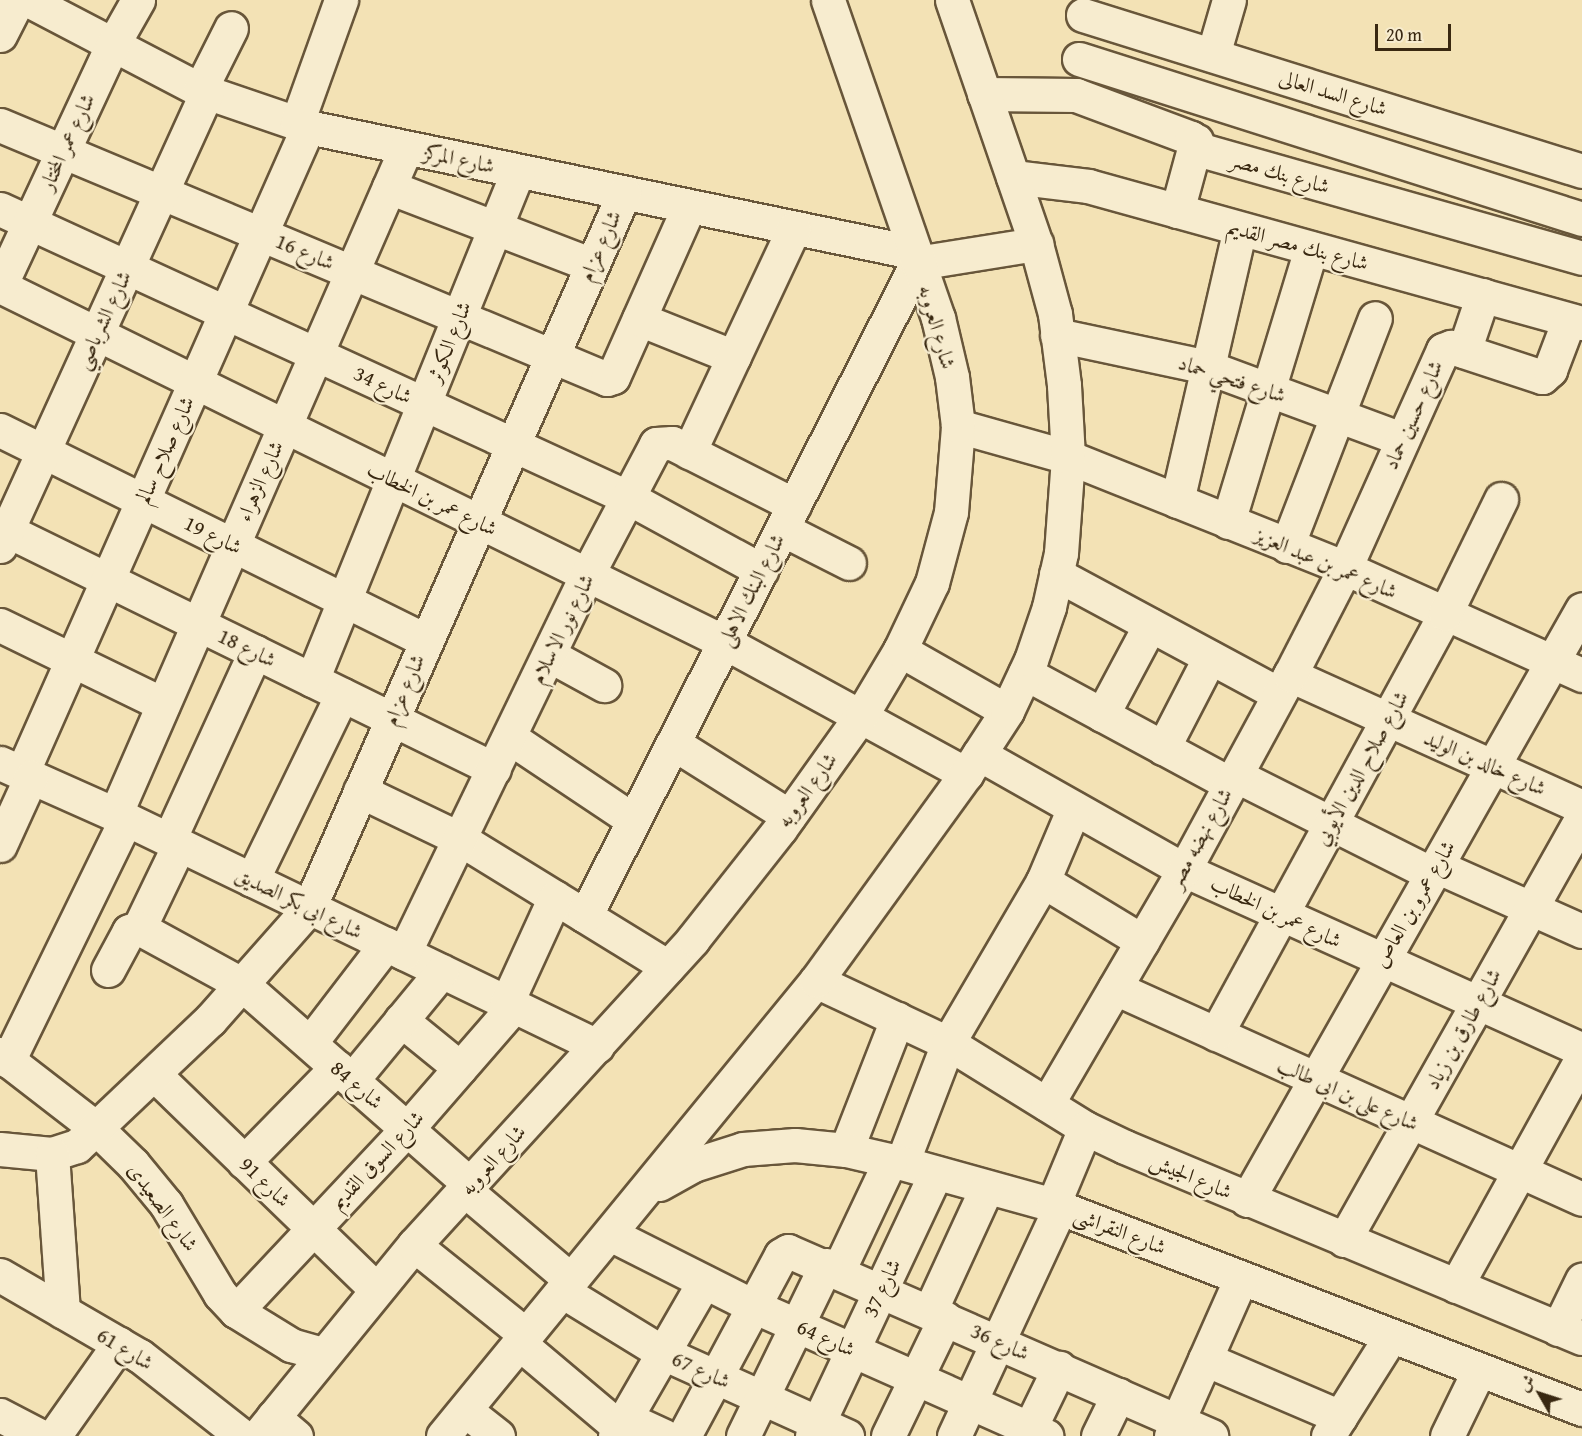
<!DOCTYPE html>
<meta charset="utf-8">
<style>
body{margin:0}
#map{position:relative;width:1582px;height:1436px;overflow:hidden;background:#f3e2b5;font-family:"Gentium Book Plus",Amiri,serif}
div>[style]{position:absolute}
.roads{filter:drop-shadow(2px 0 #68563a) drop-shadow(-2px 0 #68563a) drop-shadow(0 2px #68563a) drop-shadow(0 -2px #68563a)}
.minor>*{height:33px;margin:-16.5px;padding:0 16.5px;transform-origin:16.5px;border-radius:16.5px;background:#f7eccf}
span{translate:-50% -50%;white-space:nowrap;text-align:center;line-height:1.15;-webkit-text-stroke:4.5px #f7eccf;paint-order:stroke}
.street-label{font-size:21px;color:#392811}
.north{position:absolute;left:1510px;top:1364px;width:60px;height:60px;-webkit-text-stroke:4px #f7eccf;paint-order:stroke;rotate:309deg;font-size:16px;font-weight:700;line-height:24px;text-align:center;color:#392811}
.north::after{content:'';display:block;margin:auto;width:21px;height:27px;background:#392811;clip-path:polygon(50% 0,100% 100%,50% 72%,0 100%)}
.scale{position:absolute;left:1375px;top:24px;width:76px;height:27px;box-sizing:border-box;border:3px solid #392811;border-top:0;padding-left:8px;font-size:18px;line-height:21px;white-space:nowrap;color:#392811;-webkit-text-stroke:4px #f7eccf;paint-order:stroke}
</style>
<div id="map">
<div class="roads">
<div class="minor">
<div style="left:28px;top:0;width:194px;rotate:27.6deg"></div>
<div style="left:200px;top:90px;width:114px;rotate:18.9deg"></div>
<div style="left:308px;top:127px;width:617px;rotate:11.69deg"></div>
<div style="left:1083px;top:15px;width:523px;rotate:17.36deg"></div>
<div style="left:0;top:35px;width:39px;rotate:-63deg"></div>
<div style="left:1213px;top:55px;width:57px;rotate:-73.8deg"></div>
<div style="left:1079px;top:59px;width:528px;rotate:17.65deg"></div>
<div style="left:200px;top:90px;width:69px;rotate:-63.4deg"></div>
<div style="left:984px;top:94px;width:92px;rotate:0.6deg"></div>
<div style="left:1076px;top:95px;width:123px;rotate:20.5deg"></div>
<div style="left:1191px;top:138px;width:16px;rotate:50deg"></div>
<div style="left:1201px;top:150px;width:396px;rotate:15.8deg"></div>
<div style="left:297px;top:123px;width:131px;rotate:-70.3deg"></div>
<div style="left:0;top:125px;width:658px;rotate:22.71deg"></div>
<div style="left:607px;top:379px;width:6px;rotate:-18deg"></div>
<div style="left:613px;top:377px;width:187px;rotate:-66deg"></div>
<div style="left:1013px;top:177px;width:76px;rotate:6.8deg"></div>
<div style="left:1088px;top:186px;width:513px;rotate:15.5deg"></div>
<div style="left:389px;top:187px;width:217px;rotate:21deg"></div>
<div style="left:0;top:209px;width:690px;rotate:24.67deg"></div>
<div style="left:627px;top:497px;width:153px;rotate:28.6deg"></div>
<div style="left:1177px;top:211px;width:73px;rotate:-74.8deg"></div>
<div style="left:0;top:286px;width:807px;rotate:26.18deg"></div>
<div style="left:724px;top:642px;width:276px;rotate:28.6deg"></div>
<div style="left:0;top:286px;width:265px;rotate:-65deg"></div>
<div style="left:112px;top:46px;width:53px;rotate:-60.5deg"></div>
<div style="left:639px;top:319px;width:102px;rotate:21.8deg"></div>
<div style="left:1057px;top:335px;width:153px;rotate:12deg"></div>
<div style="left:1207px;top:367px;width:208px;rotate:20.3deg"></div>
<div style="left:1464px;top:351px;width:59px;rotate:-71.3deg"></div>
<div style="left:958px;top:426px;width:114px;rotate:15.7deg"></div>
<div style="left:1068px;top:457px;width:298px;rotate:21.8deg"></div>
<div style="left:1345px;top:568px;width:260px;rotate:24.3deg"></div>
<div style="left:0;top:430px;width:475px;rotate:26.3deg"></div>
<div style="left:689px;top:452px;width:247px;rotate:-64.9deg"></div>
<div style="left:1177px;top:501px;width:279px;rotate:-77deg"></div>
<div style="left:1228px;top:522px;width:286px;rotate:-73.1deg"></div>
<div style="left:0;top:527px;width:550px;rotate:26.1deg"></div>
<div style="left:782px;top:529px;width:75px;rotate:26.9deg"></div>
<div style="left:0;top:546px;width:498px;rotate:-65.5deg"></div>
<div style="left:1287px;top:546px;width:244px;rotate:-68.9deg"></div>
<div style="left:1056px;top:574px;width:253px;rotate:28.3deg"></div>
<div style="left:0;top:625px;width:181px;rotate:25.9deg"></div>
<div style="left:900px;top:650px;width:123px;rotate:29.7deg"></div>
<div style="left:549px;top:655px;width:63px;rotate:28.6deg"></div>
<div style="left:1025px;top:673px;width:233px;rotate:28.4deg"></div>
<div style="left:1290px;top:675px;width:320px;rotate:24.3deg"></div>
<div style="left:312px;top:680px;width:549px;rotate:-67.97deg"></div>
<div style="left:1102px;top:715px;width:102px;rotate:-61.9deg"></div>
<div style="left:509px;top:737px;width:149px;rotate:33.8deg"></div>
<div style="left:673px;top:743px;width:137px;rotate:32.2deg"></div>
<div style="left:1163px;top:748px;width:102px;rotate:-62.7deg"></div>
<div style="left:979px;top:754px;width:236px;rotate:29.5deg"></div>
<div style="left:1184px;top:870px;width:437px;rotate:24.3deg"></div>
<div style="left:0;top:763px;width:138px;rotate:24deg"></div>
<div style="left:126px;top:819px;width:523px;rotate:25.73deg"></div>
<div style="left:22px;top:773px;width:706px;rotate:-66.12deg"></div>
<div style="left:1235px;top:775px;width:220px;rotate:26.7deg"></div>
<div style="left:360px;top:791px;width:111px;rotate:25.6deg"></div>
<div style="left:460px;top:839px;width:244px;rotate:31.6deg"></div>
<div style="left:115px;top:815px;width:728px;rotate:-66.43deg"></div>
<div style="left:169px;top:840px;width:207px;rotate:-65.4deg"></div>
<div style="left:0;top:845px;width:75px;rotate:-65.5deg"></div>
<div style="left:1436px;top:866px;width:160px;rotate:24deg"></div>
<div style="left:252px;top:880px;width:206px;rotate:-64.1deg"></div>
<div style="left:1043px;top:881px;width:116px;rotate:31.2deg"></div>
<div style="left:585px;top:916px;width:733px;rotate:-63.05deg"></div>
<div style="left:917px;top:263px;width:121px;rotate:-9.1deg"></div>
<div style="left:139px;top:928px;width:92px;rotate:-64.3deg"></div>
<div style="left:404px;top:953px;width:420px;rotate:-64.2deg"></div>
<div style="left:587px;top:575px;width:148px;rotate:-62.2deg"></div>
<div style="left:656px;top:444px;width:16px;rotate:-4deg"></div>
<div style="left:672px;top:443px;width:137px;rotate:26.9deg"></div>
<div style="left:108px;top:970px;width:44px;rotate:-61.7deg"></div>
<div style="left:129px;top:931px;width:10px;rotate:-17deg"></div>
<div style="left:139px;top:928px;width:119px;rotate:28.7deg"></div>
<div style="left:243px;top:985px;width:303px;rotate:41.3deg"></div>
<div style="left:816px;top:981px;width:146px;rotate:25.2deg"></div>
<div style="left:948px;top:1043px;width:161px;rotate:31.8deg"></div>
<div style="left:1085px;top:1128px;width:44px;rotate:25.4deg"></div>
<div style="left:1125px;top:1147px;width:495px;rotate:22.7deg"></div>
<div style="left:1115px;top:988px;width:512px;rotate:24.31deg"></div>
<div style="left:507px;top:1002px;width:115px;rotate:-65.4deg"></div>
<div style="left:401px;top:1020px;width:76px;rotate:39.1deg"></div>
<div style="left:1216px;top:1034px;width:478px;rotate:-61.4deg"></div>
<div style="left:1445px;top:614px;width:128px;rotate:-64deg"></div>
<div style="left:310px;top:1043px;width:125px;rotate:-52.5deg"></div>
<div style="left:0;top:1054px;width:123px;rotate:37.7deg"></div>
<div style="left:97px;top:1129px;width:50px;rotate:44.2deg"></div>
<div style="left:133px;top:1164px;width:52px;rotate:50.5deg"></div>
<div style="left:166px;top:1204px;width:105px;rotate:59deg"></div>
<div style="left:220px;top:1294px;width:23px;rotate:47deg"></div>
<div style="left:236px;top:1311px;width:65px;rotate:31.7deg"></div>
<div style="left:291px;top:1345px;width:32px;rotate:16deg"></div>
<div style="left:8px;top:1061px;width:269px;rotate:-64deg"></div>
<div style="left:154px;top:1074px;width:309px;rotate:44.1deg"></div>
<div style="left:352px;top:1080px;width:141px;rotate:-50.5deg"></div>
<div style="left:1047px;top:1104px;width:271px;rotate:-59.7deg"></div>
<div style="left:1184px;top:870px;width:222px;rotate:-61.5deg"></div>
<div style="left:1290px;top:675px;width:120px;rotate:-62.8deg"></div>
<div style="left:1345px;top:568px;width:239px;rotate:-65.8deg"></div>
<div style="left:1443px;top:350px;width:9px;rotate:-21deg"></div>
<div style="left:1451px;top:347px;width:96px;rotate:18.2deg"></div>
<div style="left:1542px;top:377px;width:11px;rotate:-41deg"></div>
<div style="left:1550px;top:370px;width:53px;rotate:-69.2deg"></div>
<div style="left:0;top:1149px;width:52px;rotate:5.5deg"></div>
<div style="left:52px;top:1154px;width:26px;rotate:-18deg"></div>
<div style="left:77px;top:1146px;width:183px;rotate:-43.5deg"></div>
<div style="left:210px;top:1020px;width:149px;rotate:-48.5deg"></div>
<div style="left:309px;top:908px;width:781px;rotate:-66.22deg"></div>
<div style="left:846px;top:1150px;width:141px;rotate:-68.7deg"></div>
<div style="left:52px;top:1154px;width:158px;rotate:86deg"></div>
<div style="left:244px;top:1162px;width:133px;rotate:-45.6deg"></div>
<div style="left:902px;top:1163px;width:129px;rotate:-69deg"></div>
<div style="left:948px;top:1043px;width:188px;rotate:-59.6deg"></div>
<div style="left:1043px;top:881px;width:79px;rotate:-67deg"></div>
<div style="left:659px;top:1184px;width:39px;rotate:-29deg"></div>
<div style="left:693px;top:1165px;width:52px;rotate:-17.7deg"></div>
<div style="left:743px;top:1149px;width:52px;rotate:-4.4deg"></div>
<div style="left:795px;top:1145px;width:51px;rotate:5.6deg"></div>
<div style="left:846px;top:1150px;width:57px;rotate:13.1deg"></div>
<div style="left:902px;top:1163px;width:157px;rotate:15.5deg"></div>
<div style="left:1053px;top:1205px;width:567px;rotate:21.09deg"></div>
<div style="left:466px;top:1191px;width:138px;rotate:40.3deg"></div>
<div style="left:1247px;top:1200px;width:679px;rotate:-60.45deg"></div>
<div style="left:1053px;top:1205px;width:83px;rotate:-67.4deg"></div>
<div style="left:610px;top:1234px;width:160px;rotate:26.7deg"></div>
<div style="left:753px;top:1306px;width:321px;rotate:23.9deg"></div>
<div style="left:1344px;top:1240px;width:485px;rotate:-60.6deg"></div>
<div style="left:414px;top:1245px;width:144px;rotate:38.8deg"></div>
<div style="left:838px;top:1271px;width:122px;rotate:-64.7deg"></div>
<div style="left:0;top:1275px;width:162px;rotate:30.1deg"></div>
<div style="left:140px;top:1356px;width:130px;rotate:38.1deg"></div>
<div style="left:1456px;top:1286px;width:260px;rotate:-61.1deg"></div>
<div style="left:562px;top:1291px;width:119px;rotate:31.5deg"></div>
<div style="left:663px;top:1353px;width:202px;rotate:24.3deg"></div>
<div style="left:236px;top:1311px;width:250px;rotate:-46.8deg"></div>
<div style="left:407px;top:1129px;width:163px;rotate:-49deg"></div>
<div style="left:930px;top:1311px;width:136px;rotate:-65.3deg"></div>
<div style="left:1558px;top:1329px;width:55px;rotate:-63.9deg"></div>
<div style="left:519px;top:1343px;width:132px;rotate:40.1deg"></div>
<div style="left:1205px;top:1359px;width:147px;rotate:23.2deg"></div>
<div style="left:465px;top:1410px;width:42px;rotate:38.2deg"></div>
<div style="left:0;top:1415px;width:45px;rotate:27.7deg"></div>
<div style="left:273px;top:1417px;width:30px;rotate:40deg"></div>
<div style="left:625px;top:1418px;width:43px;rotate:24.8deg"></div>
<div style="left:54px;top:1436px;width:113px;rotate:-54.8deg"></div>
<div style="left:258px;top:1436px;width:247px;rotate:-50.8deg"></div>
<div style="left:414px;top:1245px;width:414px;rotate:-47.6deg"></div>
<div style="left:693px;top:939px;width:140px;rotate:-51.7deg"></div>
<div style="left:780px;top:829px;width:141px;rotate:-54.5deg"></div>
<div style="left:862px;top:714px;width:74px;rotate:-59.3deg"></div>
<div style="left:900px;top:650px;width:74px;rotate:-64.5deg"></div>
<div style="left:932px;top:583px;width:73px;rotate:-75deg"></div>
<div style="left:951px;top:512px;width:86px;rotate:-85.3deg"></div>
<div style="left:958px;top:426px;width:49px;rotate:-97deg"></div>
<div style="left:952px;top:377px;width:61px;rotate:-103.3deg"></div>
<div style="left:938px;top:318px;width:336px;rotate:-109.1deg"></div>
<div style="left:443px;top:1436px;width:588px;rotate:-50.66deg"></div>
<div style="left:816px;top:981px;width:256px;rotate:-54.1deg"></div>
<div style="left:966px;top:774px;width:75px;rotate:-56.9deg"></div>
<div style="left:1007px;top:711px;width:56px;rotate:-64.8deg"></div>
<div style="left:1031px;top:660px;width:56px;rotate:-71.2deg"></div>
<div style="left:1049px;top:607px;width:55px;rotate:-77.5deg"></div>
<div style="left:1061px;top:553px;width:96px;rotate:-85.8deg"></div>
<div style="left:1068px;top:457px;width:72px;rotate:-93.2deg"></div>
<div style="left:1064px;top:385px;width:72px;rotate:-97.2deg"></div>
<div style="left:1055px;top:314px;width:73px;rotate:-105.2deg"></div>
<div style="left:1036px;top:244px;width:258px;rotate:-109deg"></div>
<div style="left:615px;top:1436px;width:178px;rotate:-60deg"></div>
<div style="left:684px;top:1436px;width:205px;rotate:-61.8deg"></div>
<div style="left:781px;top:1255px;width:8px;rotate:-30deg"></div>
<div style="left:788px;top:1251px;width:462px;rotate:23.6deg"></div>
<div style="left:743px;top:1436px;width:190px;rotate:-64.1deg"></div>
<div style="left:812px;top:1436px;width:291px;rotate:-64.8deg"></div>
<div style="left:888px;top:1436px;width:131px;rotate:-64.2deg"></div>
<div style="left:954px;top:1436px;width:251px;rotate:-65.1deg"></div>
<div style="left:1026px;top:1436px;width:76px;rotate:-64.1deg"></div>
<div style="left:1098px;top:1436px;width:46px;rotate:-64deg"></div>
<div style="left:1171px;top:1436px;width:173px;rotate:-66.1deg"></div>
<div style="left:1328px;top:1436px;width:118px;rotate:-57.8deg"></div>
<div style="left:1447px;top:1436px;width:73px;rotate:-64.1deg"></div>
</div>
</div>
<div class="street-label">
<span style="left:1333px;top:93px;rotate:17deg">شارع السد العالى</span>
<span style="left:67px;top:142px;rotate:-65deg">شارع عمر المختار</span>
<span style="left:459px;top:159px;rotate:12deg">شارع المركز</span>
<span style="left:1280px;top:173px;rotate:16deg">شارع بنك مصر</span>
<span style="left:1298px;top:245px;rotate:15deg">شارع بنك مصر القديم</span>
<span style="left:600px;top:246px;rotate:-66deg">شارع عزام</span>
<span style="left:305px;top:252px;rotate:23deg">شارع 16</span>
<span style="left:103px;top:320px;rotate:-65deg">شارع الشرباصي</span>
<span style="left:937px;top:327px;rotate:74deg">شارع العروبه</span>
<span style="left:449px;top:342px;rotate:-68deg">شارع الكوثر</span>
<span style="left:1232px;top:379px;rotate:18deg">شارع فتحي حماد</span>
<span style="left:383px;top:385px;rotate:25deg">شارع 34</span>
<span style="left:1413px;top:415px;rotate:-66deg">شارع حسين حماد</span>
<span style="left:165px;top:450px;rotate:-66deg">شارع صلاح سالم</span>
<span style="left:260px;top:481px;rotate:-66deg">شارع الزهراء</span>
<span style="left:432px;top:499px;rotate:26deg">شارع عمر بن الخطاب</span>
<span style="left:213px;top:535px;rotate:26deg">شارع 19</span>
<span style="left:1326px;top:563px;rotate:23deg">شارع عمر بن عبد العزيز</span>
<span style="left:751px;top:590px;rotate:-63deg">شارع البنك الاهلى</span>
<span style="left:562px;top:629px;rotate:-64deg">شارع نور الاسلام</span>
<span style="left:247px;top:648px;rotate:26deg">شارع 18</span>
<span style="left:404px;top:690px;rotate:-67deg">شارع عزام</span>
<span style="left:1485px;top:763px;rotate:24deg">شارع خالد بن الوليد</span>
<span style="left:1361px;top:768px;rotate:-61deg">شارع صلاح الدين الأيوبي</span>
<span style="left:807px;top:790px;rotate:-54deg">شارع العروبه</span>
<span style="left:1200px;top:838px;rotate:-61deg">شارع نهضه مصر</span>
<span style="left:299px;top:903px;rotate:26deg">شارع ابى بكر الصديق</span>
<span style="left:1414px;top:904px;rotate:-60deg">شارع عمرو بن العاص</span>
<span style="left:1276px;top:912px;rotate:25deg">شارع عمر بن الخطاب</span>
<span style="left:1463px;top:1029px;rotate:-61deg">شارع طارق بن زياد</span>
<span style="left:357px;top:1085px;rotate:41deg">شارع 84</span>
<span style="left:1348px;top:1094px;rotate:24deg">شارع على بن ابى طالب</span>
<span style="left:377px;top:1160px;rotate:-47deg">شارع السوق القديم</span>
<span style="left:493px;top:1160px;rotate:-48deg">شارع العروبه</span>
<span style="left:1191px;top:1176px;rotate:23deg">شارع الجيش</span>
<span style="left:265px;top:1182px;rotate:44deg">شارع 91</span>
<span style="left:163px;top:1207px;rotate:54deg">شارع الصعيدى</span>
<span style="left:1120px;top:1231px;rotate:21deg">شارع النقراشى</span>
<span style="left:882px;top:1288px;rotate:-65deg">شارع 37</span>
<span style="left:826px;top:1338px;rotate:24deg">شارع 64</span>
<span style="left:1000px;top:1342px;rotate:24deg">شارع 36</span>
<span style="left:125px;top:1349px;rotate:31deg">شارع 61</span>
<span style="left:701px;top:1370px;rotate:24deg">شارع 67</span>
</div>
<div class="north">ش</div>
<div class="scale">20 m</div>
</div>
